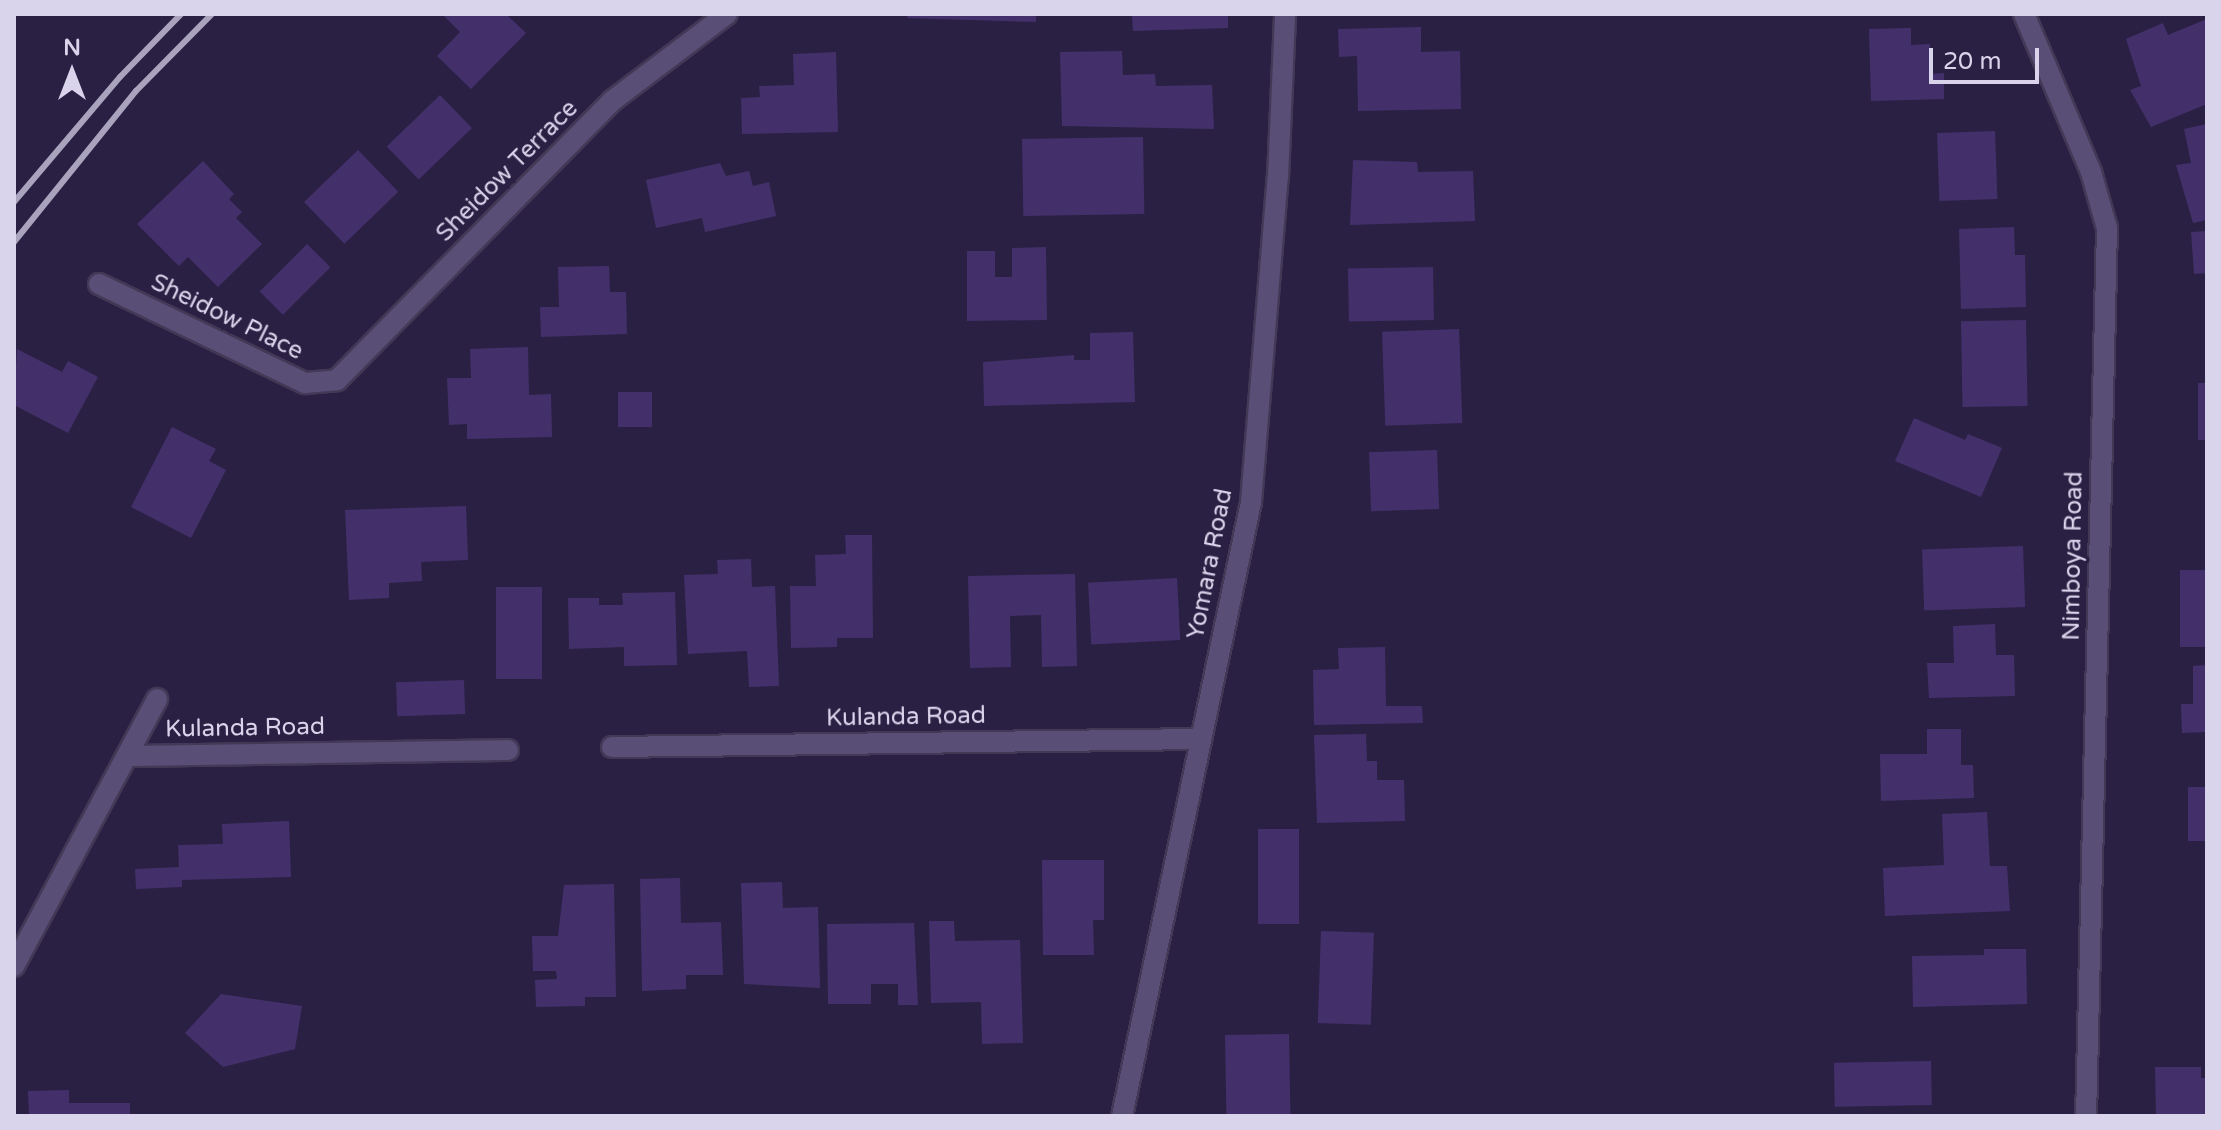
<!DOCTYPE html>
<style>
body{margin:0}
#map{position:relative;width:2221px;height:1130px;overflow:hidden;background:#2a2043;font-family:"Varela Round",sans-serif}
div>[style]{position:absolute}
.building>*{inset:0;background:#43306b;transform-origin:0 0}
.roads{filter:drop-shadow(2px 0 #433957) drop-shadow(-2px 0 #433957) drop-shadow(0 2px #433957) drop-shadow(0 -2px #433957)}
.street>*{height:20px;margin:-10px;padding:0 10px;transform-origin:10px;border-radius:10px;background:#594f76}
.rail>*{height:6px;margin:-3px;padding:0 3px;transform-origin:3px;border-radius:3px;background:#a9a3bd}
span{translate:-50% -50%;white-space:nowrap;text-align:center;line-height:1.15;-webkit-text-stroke:7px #2a2043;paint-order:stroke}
.street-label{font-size:24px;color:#d9d4eb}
.frame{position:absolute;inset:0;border:16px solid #d9d4eb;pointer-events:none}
.north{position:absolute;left:32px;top:32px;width:80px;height:80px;-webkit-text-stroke:6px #2a2043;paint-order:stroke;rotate:0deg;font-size:22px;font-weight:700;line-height:32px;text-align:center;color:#d9d4eb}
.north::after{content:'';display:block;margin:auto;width:28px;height:36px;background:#d9d4eb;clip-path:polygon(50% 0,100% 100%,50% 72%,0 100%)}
.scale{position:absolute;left:1929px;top:48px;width:110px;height:36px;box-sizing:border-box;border:4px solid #d9d4eb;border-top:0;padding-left:10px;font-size:24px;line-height:28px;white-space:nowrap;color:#d9d4eb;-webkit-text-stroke:6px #2a2043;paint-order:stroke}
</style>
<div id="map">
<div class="building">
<div style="clip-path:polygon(442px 14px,506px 14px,526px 33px,471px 89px,437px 56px,460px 32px)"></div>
<div style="clip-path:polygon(908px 14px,1036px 14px,1036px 22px,907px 18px)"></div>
<div style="clip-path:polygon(1132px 14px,1228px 14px,1228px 28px,1133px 31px)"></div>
<div style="clip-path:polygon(2207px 19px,2207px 104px,2151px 127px,2130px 90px,2141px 86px,2126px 39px,2163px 23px,2168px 35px)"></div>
<div style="clip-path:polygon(1421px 27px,1421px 52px,1460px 51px,1461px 109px,1358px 111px,1357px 56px,1339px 57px,1338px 29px)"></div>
<div style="clip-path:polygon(1911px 28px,1911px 45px,1930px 44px,1930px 74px,1944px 73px,1944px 99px,1871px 101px,1869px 29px)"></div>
<div style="clip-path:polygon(1122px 51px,1123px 75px,1155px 74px,1156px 86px,1212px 85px,1214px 129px,1062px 126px,1060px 52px)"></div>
<div style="clip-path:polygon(836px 52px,838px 132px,742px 134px,741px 98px,760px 97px,759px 86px,794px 85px,793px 54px)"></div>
<div style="left:440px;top:95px;width:46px;height:74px;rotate:46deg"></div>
<div style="clip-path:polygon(2207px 124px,2207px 220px,2193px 223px,2176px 165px,2191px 163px,2184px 129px)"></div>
<div style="left:1995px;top:131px;width:68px;height:58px;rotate:88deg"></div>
<div style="left:1143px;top:137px;width:77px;height:121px;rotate:89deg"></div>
<div style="left:358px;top:150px;width:58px;height:75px;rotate:46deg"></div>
<div style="clip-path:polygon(1353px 160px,1417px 162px,1418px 172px,1473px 171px,1475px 221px,1350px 225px)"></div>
<div style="clip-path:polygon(203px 161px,234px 194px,229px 199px,242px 212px,236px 218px,262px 244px,218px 287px,188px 257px,179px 266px,137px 224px)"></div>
<div style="clip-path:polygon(720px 163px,726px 176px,749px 171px,753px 186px,769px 182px,776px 216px,705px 232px,702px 218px,656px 228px,646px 180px)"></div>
<div style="clip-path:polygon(2014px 227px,2015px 255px,2025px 255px,2026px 307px,1961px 309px,1959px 229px)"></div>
<div style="clip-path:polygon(2207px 231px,2207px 273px,2194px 274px,2191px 232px)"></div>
<div style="left:307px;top:244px;width:33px;height:67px;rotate:45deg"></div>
<div style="clip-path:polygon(1046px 247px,1047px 320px,967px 321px,967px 251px,995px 251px,995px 277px,1012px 277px,1012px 248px)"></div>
<div style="clip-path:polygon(609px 266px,610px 292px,626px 292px,627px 334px,541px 337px,540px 307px,559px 307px,558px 267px)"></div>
<div style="left:1433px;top:267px;width:53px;height:85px;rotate:89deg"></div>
<div style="left:2026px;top:320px;width:86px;height:65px;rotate:89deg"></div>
<div style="left:1459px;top:329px;width:94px;height:77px;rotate:88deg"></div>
<div style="clip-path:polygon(1133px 332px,1135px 402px,984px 406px,983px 362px,1074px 355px,1074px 360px,1090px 360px,1090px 333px)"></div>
<div style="clip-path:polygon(528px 347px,529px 395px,551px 394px,552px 437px,467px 439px,467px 424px,449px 425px,447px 378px,471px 378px,470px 349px)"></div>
<div style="clip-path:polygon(17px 349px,62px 372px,68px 361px,98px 377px,68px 433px,14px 405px)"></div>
<div style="left:2198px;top:383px;width:9px;height:57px"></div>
<div style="left:652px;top:392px;width:35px;height:34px;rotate:90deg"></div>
<div style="clip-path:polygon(1914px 418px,1965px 440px,1968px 434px,2002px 448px,1981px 497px,1895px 461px)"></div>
<div style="clip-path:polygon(172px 427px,216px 449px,209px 461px,226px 470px,191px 538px,131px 507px)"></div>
<div style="left:1437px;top:450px;width:59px;height:68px;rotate:88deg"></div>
<div style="clip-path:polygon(466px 506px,468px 560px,421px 562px,422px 581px,389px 583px,389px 598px,349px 600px,345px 510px)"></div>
<div style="clip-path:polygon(845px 535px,872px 535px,873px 638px,837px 638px,837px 647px,791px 648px,790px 586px,816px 586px,815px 555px,846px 554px)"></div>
<div style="left:2023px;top:546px;width:61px;height:101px;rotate:88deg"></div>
<div style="clip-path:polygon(751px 559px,752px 587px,775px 586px,779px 686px,749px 687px,747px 651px,688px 654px,684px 575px,718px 574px,717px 560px)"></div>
<div style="left:2180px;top:570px;width:27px;height:77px"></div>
<div style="clip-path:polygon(1075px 574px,1077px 666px,1042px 667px,1041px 615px,1010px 616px,1011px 667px,970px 668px,968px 576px)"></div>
<div style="left:1177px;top:578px;width:62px;height:89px;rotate:87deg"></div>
<div style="left:496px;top:587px;width:46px;height:92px"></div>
<div style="clip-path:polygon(675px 592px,677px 665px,624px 666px,624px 647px,569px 649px,568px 598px,599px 598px,599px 605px,623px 605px,622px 593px)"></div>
<div style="clip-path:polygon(1995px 624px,1996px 655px,2014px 655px,2015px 696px,1929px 698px,1927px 663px,1954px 663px,1953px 626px)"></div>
<div style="clip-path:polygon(1385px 647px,1386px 706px,1422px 706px,1423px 723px,1314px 725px,1313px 670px,1339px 669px,1338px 648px)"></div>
<div style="clip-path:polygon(2207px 665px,2207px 732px,2182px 733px,2181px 704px,2193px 704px,2193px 666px)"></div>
<div style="left:464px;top:680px;width:34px;height:68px;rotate:88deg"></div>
<div style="clip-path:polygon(1927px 729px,1961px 729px,1961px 765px,1973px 765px,1974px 798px,1881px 801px,1880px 754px,1927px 754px)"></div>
<div style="clip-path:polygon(1366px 734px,1367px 761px,1377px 761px,1377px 780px,1404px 780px,1405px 821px,1317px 823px,1314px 735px)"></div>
<div style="left:2188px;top:787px;width:19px;height:54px"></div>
<div style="clip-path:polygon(1987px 812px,1990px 866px,2007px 866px,2010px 911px,1885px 916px,1883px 868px,1944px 865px,1942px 814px)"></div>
<div style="clip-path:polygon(289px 821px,291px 877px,182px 880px,182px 887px,136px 889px,135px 869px,179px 867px,178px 845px,223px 844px,222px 824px)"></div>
<div style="left:1258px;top:829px;width:41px;height:95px"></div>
<div style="clip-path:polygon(1042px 860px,1104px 860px,1104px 920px,1093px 920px,1094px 955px,1043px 955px)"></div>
<div style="clip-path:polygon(680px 878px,681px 923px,721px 922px,723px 975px,686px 975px,686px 989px,642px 991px,640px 879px)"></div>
<div style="clip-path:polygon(782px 882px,783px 908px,818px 907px,820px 988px,744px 984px,741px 883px)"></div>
<div style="clip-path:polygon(614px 884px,616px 997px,585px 997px,585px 1006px,536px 1007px,535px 980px,557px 979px,556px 971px,533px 971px,532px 936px,558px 936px,564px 885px)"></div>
<div style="clip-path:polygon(929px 921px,954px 921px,955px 941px,1020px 940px,1023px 1043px,982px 1044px,981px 1002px,931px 1003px)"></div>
<div style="clip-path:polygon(914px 923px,918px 1005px,898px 1005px,898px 984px,871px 984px,871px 1004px,828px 1004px,827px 924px)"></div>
<div style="left:1321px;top:931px;width:53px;height:92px;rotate:2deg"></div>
<div style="clip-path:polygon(1984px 949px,2026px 949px,2027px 1004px,1913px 1007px,1912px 956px,1984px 955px)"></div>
<div style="clip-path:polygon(221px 994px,302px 1006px,295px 1049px,223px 1067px,185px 1033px)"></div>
<div style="left:1289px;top:1034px;width:82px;height:64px;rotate:89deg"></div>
<div style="left:1931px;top:1061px;width:44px;height:97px;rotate:89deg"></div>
<div style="clip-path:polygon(2155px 1067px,2201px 1067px,2201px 1078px,2207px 1078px,2207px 1116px,2156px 1116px)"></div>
<div style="clip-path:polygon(69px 1090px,69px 1103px,130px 1103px,130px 1116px,29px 1116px,28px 1091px)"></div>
</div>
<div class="roads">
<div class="street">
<div style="left:2024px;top:14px;width:172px;rotate:67deg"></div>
<div style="left:2091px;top:172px;width:58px;rotate:74.1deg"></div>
<div style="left:2107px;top:228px;width:888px;rotate:91.35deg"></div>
<div style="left:99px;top:284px;width:229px;rotate:25.7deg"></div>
<div style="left:305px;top:383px;width:32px;rotate:-5deg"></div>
<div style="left:337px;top:380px;width:392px;rotate:-45.4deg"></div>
<div style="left:612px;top:101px;width:144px;rotate:-37.1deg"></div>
<div style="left:612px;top:747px;width:588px;rotate:-0.78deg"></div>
<div style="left:128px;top:756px;width:380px;rotate:-0.9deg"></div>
<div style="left:14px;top:966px;width:303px;rotate:-61.8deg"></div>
<div style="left:1122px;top:1116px;width:627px;rotate:-78.13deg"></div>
<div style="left:1251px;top:502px;width:326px;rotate:-85.3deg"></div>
<div style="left:1278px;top:177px;width:163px;rotate:-87.5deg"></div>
</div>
</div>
<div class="rail">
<div style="left:14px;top:202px;width:164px;rotate:-49.7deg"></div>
<div style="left:120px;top:77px;width:88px;rotate:-45.9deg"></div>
<div style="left:14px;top:242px;width:194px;rotate:-51.1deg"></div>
<div style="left:136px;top:91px;width:108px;rotate:-45.4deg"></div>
</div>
<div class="street-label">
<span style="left:507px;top:171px;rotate:-45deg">Sheidow Terrace</span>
<span style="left:227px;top:317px;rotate:26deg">Sheidow Place</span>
<span style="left:2073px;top:556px;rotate:-89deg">Nimboya Road</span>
<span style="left:1210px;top:564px;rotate:-79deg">Yomara Road</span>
<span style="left:906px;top:717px;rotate:-1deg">Kulanda Road</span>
<span style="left:245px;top:728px;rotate:-1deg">Kulanda Road</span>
</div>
<div class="frame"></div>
<div class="north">N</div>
<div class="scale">20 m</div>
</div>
